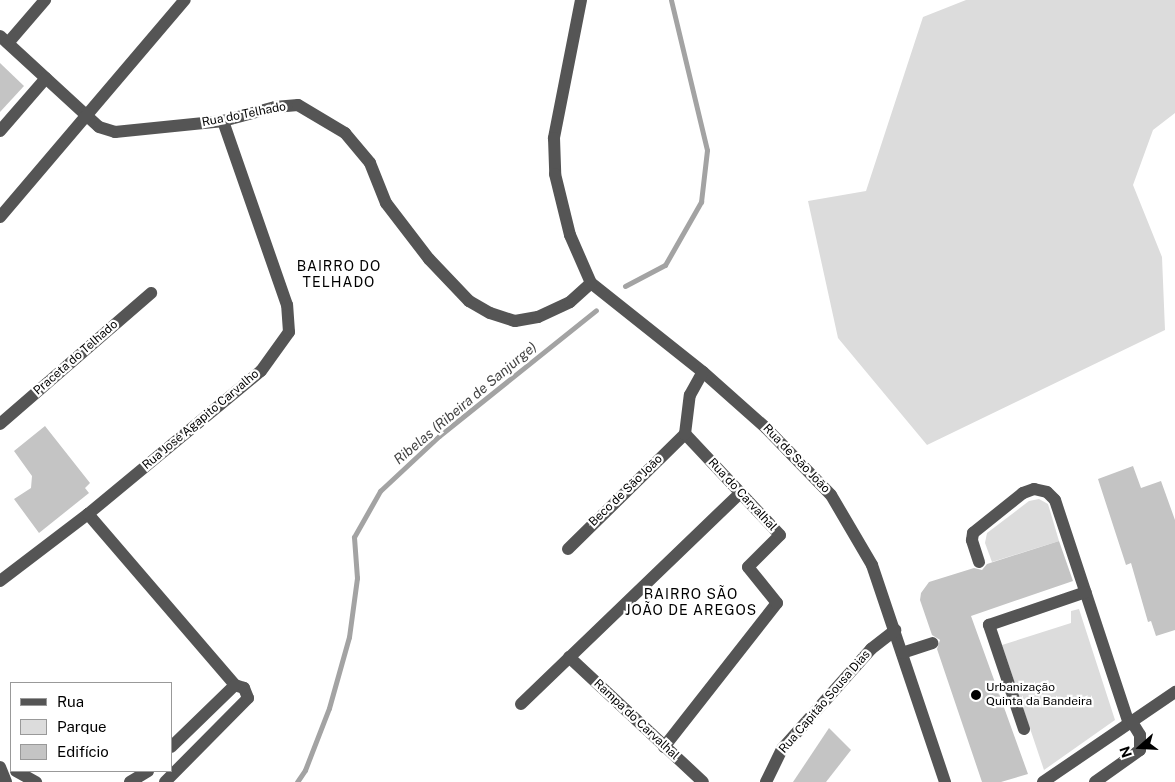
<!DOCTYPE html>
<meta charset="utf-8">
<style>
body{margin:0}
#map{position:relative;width:1175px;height:782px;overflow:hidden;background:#fff;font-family:"Public Sans",sans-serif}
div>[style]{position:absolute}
.green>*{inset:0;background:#dcdcdc}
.stream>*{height:5px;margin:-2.5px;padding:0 2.5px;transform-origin:2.5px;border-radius:2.5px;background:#a3a3a3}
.building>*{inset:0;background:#c4c4c4}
.minor>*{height:12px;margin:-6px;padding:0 6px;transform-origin:6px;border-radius:6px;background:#555}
.dots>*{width:14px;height:14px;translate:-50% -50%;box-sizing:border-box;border:2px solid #fff;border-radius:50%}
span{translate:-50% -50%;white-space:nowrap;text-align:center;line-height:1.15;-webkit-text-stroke:4.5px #fff;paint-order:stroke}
.street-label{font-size:12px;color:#000}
.poi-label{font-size:12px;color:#000}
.left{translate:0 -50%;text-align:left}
.neighbourhood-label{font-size:14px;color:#000;letter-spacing:1px}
.water-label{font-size:14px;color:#444;font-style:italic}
.legend{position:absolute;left:10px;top:682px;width:162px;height:90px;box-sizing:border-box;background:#fff;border:1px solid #999;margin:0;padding:6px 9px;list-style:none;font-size:15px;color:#000}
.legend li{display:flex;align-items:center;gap:10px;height:25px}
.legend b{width:25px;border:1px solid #999}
.north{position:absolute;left:1115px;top:722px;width:50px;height:50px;-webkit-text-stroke:4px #fff;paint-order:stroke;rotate:251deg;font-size:14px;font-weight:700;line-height:20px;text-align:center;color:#000}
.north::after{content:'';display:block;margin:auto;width:18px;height:22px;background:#000;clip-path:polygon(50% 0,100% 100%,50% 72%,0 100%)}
</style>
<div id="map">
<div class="green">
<div style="clip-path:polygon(966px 0,1175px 0,1175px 113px,1153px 130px,1133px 185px,1162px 257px,1165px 330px,927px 445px,838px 338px,808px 201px,866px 191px,923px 17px)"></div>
<div style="clip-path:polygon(1039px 499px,1048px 504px,1059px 541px,992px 562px,985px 543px,987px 533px,1029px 501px)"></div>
<div style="clip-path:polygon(1079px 609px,1115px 720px,1044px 770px,1002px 645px,1071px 623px,1071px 611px)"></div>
</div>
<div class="stream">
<div style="left:625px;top:286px;width:45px;rotate:-27.7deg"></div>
<div style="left:665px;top:265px;width:73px;rotate:-60.3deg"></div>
<div style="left:701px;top:202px;width:52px;rotate:-83.4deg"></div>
<div style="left:707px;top:150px;width:154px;rotate:-103.5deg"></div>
<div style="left:297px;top:782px;width:14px;rotate:-56deg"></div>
<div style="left:305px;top:770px;width:66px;rotate:-68.8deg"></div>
<div style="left:329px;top:708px;width:74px;rotate:-74.3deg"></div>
<div style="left:349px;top:637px;width:60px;rotate:-82.3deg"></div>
<div style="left:357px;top:578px;width:41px;rotate:-94.2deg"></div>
<div style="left:354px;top:537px;width:53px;rotate:-60.5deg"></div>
<div style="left:380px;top:491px;width:81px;rotate:-43deg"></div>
<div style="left:439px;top:436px;width:201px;rotate:-38.7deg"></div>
</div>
<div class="building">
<div style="clip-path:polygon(0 63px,24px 86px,0 112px)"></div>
<div style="clip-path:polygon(45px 426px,90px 483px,85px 488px,89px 493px,39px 533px,14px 499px,31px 488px,32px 476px,14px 451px)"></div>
<div style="clip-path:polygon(1133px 466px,1141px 488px,1161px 481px,1175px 520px,1175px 630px,1156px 636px,1151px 621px,1148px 622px,1131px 563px,1126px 565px,1098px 479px)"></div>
<div style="clip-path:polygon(1059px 541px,1073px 581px,971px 616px,1028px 774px,1001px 782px,982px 782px,937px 649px,940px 640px,932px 635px,920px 600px,921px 593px,929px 582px,974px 568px,982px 570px,987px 564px)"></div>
<div style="clip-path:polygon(829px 728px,851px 750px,826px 782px,793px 782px)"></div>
</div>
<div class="minor">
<div style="left:581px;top:0;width:141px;rotate:101.1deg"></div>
<div style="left:554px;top:138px;width:36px;rotate:88deg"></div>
<div style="left:555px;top:174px;width:63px;rotate:76.2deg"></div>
<div style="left:570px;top:235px;width:52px;rotate:66.4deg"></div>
<div style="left:591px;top:283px;width:143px;rotate:38.5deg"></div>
<div style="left:703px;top:372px;width:84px;rotate:41.6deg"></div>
<div style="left:766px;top:428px;width:93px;rotate:45.9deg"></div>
<div style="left:831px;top:495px;width:81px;rotate:59.6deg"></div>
<div style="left:872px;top:565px;width:229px;rotate:71.4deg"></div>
<div style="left:0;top:36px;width:134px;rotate:42.6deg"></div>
<div style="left:99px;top:127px;width:17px;rotate:17deg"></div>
<div style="left:115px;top:132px;width:109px;rotate:-5.8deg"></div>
<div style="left:223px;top:121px;width:54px;rotate:-15.1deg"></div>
<div style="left:275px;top:107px;width:23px;rotate:-5deg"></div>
<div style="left:298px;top:105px;width:55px;rotate:30.8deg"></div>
<div style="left:345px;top:133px;width:39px;rotate:50deg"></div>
<div style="left:370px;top:163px;width:43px;rotate:68.2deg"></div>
<div style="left:386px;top:203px;width:71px;rotate:52.5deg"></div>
<div style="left:429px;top:259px;width:58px;rotate:46.4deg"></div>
<div style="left:469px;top:301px;width:24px;rotate:30deg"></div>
<div style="left:490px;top:313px;width:26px;rotate:18deg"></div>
<div style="left:515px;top:321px;width:23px;rotate:-10deg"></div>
<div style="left:538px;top:317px;width:35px;rotate:-25deg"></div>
<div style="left:570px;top:302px;width:28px;rotate:-42deg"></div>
<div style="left:8px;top:43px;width:57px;rotate:-49.3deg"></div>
<div style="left:0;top:131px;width:70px;rotate:-49deg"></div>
<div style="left:0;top:217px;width:285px;rotate:-49.6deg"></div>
<div style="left:0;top:424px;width:200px;rotate:-40.9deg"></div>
<div style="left:88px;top:514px;width:225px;rotate:49.3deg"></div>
<div style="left:568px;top:549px;width:164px;rotate:-44.5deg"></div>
<div style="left:979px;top:562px;width:23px;rotate:-108deg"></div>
<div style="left:972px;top:540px;width:7px;rotate:-82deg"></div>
<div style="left:973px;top:533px;width:64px;rotate:-38.7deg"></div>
<div style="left:1023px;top:493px;width:12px;rotate:-20deg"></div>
<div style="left:1034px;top:489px;width:13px;rotate:13deg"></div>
<div style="left:1047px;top:492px;width:11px;rotate:45deg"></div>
<div style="left:1055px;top:500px;width:236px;rotate:71.7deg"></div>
<div style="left:0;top:581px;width:111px;rotate:-37.3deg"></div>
<div style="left:88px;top:514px;width:224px;rotate:-39.6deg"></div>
<div style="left:261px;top:371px;width:48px;rotate:-54.3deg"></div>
<div style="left:289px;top:332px;width:27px;rotate:-94deg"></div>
<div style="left:287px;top:305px;width:195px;rotate:-109.2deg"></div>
<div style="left:902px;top:653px;width:32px;rotate:-18deg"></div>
<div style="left:569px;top:657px;width:183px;rotate:43deg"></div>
<div style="left:521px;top:704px;width:304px;rotate:-43.9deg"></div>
<div style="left:1024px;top:729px;width:110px;rotate:-108.6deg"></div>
<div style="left:989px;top:625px;width:102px;rotate:-18.8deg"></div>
<div style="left:664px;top:747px;width:183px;rotate:-51.9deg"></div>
<div style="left:777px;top:603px;width:46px;rotate:-128.9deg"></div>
<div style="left:748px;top:567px;width:45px;rotate:-45deg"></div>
<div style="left:780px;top:535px;width:139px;rotate:-133.2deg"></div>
<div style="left:685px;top:434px;width:39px;rotate:-83deg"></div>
<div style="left:690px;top:395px;width:26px;rotate:-61deg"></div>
<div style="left:0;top:767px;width:16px;rotate:68deg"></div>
<div style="left:16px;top:771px;width:23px;rotate:29deg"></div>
<div style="left:130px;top:782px;width:21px;rotate:-31deg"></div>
<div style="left:165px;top:782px;width:118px;rotate:-45.3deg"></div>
<div style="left:248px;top:698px;width:11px;rotate:-112deg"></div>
<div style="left:244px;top:688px;width:9px;rotate:-162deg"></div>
<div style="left:235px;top:685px;width:89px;rotate:135.9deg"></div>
<div style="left:766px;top:782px;width:37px;rotate:-64deg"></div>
<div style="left:782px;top:749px;width:134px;rotate:-48.3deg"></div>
<div style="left:871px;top:649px;width:31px;rotate:-38deg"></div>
<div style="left:1043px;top:782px;width:160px;rotate:-34.3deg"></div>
<div style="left:1095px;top:782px;width:55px;rotate:-35.4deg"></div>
<div style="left:1140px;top:750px;width:15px;rotate:-90deg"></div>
<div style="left:1140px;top:735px;width:15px;rotate:-122deg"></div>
</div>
<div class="dots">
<div style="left:976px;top:695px;background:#000"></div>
</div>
<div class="street-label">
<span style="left:244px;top:115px;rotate:-11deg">Rua do Telhado</span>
<span style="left:76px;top:358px;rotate:-41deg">Praceta do Telhado</span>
<span style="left:201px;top:420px;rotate:-40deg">Rua José Agapito Carvalho</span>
<span style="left:796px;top:459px;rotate:46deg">Rua de São João</span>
<span style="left:626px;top:491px;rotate:-44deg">Beco de São João</span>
<span style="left:742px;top:495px;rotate:47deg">Rua do Carvalhal</span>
<span style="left:825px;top:702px;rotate:-49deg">Rua Capitão Sousa Dias</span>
<span style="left:636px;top:720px;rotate:43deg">Rampa do Carvalhal</span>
</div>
<div class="poi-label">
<span class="left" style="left:986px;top:695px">Urbanização<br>Quinta da Bandeira</span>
</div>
<div class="neighbourhood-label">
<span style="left:339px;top:274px">BAIRRO DO<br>TELHADO</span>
<span style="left:691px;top:602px">BAIRRO SÃO<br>JOÃO DE AREGOS</span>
</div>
<div class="water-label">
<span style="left:465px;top:403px;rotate:-40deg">Ribelas (Ribeira de Sanjurge)</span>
</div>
<ul class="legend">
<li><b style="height:6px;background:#555"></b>Rua</li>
<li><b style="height:14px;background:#dcdcdc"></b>Parque</li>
<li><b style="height:14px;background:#c4c4c4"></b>Edifício</li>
</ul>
<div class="north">N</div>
</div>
